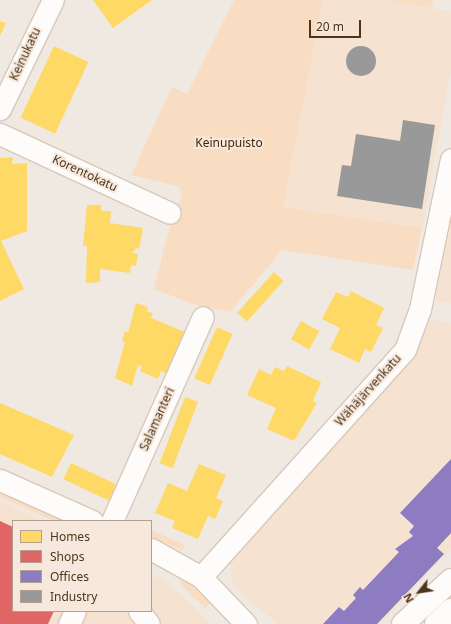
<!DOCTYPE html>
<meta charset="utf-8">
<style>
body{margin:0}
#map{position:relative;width:451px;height:624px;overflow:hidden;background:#f0e9e2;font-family:"Noto Sans",sans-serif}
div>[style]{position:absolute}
.built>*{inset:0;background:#f5e2d0}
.green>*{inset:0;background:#f8ddc3;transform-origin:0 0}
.homes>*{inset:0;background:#ffd966;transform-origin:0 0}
.shops>*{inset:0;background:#e06666}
.offices>*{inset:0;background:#8e7cc3}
.industry>*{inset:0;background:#999}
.round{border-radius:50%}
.roads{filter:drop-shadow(1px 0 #d8c8b9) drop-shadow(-1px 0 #d8c8b9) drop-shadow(0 1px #d8c8b9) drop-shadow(0 -1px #d8c8b9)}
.minor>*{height:21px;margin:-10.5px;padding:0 10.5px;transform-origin:10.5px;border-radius:10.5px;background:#fdfcfb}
.major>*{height:22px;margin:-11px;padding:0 11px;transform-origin:11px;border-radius:11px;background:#fdfcfb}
span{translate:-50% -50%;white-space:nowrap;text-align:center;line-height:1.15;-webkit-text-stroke:4px #f6e8dc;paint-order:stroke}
.street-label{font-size:12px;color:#4e341a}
.park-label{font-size:12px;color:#41270a}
.legend{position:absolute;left:12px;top:520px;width:140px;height:92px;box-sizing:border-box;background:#f6e8dc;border:1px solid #b3a08e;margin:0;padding:5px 7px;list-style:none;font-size:12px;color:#4e341a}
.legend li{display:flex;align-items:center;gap:8px;height:20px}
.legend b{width:20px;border:1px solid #b3a08e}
.north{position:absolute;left:399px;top:572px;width:40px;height:40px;-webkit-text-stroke:3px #f6e8dc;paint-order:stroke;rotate:240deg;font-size:11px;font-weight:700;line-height:16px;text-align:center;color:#4e341a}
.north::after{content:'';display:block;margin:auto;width:14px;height:18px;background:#4e341a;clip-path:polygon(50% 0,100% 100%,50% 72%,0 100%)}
.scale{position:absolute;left:309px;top:20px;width:52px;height:18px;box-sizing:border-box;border:2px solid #4e341a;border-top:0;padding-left:5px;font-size:12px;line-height:14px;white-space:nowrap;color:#4e341a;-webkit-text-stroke:3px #f6e8dc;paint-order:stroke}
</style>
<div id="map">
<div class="built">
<div style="clip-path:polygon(323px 0,388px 0,451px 12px,451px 71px,422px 228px,283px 207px)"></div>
<div style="clip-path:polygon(451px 215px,451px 303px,435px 301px)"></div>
<div style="clip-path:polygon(430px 320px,451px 323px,451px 549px,380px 624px,278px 624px,236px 589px,231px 577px,230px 560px,417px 353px)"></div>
<div style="clip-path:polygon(0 500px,41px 521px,13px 521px,13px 611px,151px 611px,151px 575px,169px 584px,212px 624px,0 624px)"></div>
</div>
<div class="green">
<div style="clip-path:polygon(234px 0,323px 0,283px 207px,422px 228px,413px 270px,282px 250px,230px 312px,195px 305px,154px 289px,170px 226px,182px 196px,180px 187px,131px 175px,172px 87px,187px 94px)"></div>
<div style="clip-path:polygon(388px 0,433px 0,432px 8px)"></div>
<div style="clip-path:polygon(0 491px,68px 521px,54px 521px,0 497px)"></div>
<div style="left:151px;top:530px;width:37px;height:6px;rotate:24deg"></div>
<div style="clip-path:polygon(181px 574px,211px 602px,205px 608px,180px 584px)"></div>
</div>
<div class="homes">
<div style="clip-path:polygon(93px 0,152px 0,113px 28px)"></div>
<div style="clip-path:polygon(0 21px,6px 23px,0 36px)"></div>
<div style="left:54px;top:46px;width:38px;height:79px;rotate:25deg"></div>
<div style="clip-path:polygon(13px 157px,12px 164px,27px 163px,27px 231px,1px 241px,24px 289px,0 301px,0 158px)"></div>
<div style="clip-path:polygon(87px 205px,101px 205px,101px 211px,111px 211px,110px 223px,143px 228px,139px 249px,133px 247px,136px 249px,132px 253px,138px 254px,136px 266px,131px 265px,130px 273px,100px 269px,100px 282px,86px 283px,87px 246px,83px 246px)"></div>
<div style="left:274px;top:272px;width:13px;height:55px;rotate:42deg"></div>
<div style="clip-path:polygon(351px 291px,384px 308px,376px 325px,383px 328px,371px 352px,365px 349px,359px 363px,330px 349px,340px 328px,322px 319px,336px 292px,348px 297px)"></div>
<div style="clip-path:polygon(136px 303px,148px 307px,147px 312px,153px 313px,151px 318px,185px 332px,167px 374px,161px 371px,158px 379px,140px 371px,142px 366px,138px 365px,132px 386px,115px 378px,125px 342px,122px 341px,125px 331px,128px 333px)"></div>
<div style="left:301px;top:321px;width:21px;height:21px;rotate:29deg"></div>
<div style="left:217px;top:327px;width:17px;height:56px;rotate:24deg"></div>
<div style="clip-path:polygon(287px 366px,321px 382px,313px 401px,317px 403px,294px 441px,267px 429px,276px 408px,247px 395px,259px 369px,271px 375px,275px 367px,284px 371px)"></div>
<div style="left:185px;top:397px;width:14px;height:71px;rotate:21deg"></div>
<div style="clip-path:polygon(0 403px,74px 435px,52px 477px,0 454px)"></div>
<div style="left:71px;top:463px;width:50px;height:18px;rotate:25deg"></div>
<div style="clip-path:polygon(199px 464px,226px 475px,216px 498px,223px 501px,215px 519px,208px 516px,198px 539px,172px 528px,175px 521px,155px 513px,168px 483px,187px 491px)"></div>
</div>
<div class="shops">
<div style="clip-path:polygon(0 521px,13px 527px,13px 611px,54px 611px,48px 624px,0 624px)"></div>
</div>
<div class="offices">
<div style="clip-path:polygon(451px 459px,451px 533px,437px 548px,444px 554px,377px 624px,323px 624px,339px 607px,344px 611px,356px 598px,353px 595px,360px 587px,363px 590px,399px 552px,395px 549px,413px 536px,409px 532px,414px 526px,400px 513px)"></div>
</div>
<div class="industry">
<div class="round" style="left:346px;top:46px;width:30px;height:30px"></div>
<div style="clip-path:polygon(403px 120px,435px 125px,422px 209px,337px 196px,342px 165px,351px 166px,356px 134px,400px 141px)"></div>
</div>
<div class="roads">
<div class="minor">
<div style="left:0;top:109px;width:121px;rotate:-64.1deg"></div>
<div style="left:0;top:134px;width:187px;rotate:24.9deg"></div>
<div style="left:0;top:480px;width:101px;rotate:24deg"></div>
<div style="left:112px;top:521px;width:223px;rotate:-66deg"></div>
<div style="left:151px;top:549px;width:57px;rotate:29.2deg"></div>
<div style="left:201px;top:577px;width:65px;rotate:46.2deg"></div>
<div style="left:201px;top:577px;width:305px;rotate:-48.1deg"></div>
<div style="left:405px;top:350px;width:44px;rotate:-69.9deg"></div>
<div style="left:420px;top:309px;width:153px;rotate:-78.3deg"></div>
<div style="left:139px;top:611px;width:16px;rotate:52deg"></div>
<div style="left:69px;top:624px;width:14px;rotate:-65deg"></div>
</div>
<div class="major">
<div style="left:403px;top:624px;width:65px;rotate:-42.5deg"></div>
<div style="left:436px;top:624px;width:21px;rotate:-43deg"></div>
</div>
</div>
<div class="street-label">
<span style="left:25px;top:54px;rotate:-65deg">Keinukatu</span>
<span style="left:85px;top:173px;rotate:25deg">Korentokatu</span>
<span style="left:368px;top:390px;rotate:-48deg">Wähäjärvenkatu</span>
<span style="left:157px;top:419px;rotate:-66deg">Salamanteri</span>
</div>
<div class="park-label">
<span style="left:229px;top:143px">Keinupuisto</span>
</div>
<ul class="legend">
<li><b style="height:11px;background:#ffd966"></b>Homes</li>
<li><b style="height:11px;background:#e06666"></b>Shops</li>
<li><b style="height:11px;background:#8e7cc3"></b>Offices</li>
<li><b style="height:11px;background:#999"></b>Industry</li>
</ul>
<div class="north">N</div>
<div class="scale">20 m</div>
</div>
